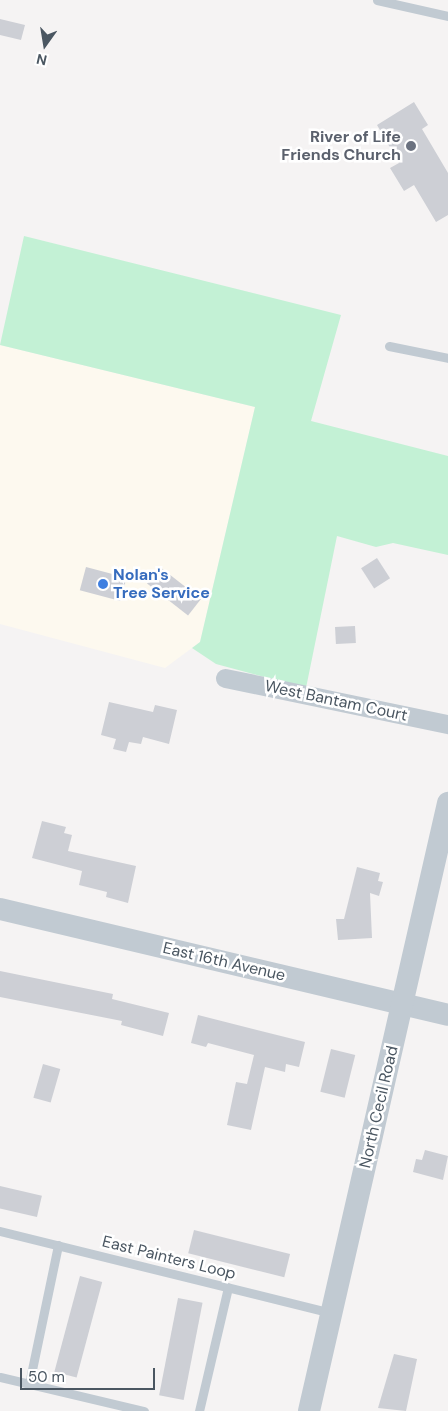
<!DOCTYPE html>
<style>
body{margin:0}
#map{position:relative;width:448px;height:1411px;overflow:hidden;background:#f5f3f3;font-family:"DM Sans",sans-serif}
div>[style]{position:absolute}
.commercial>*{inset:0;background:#fdf9ef}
.green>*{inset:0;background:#c3f1d5}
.building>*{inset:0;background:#cdcfd5;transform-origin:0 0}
.service>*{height:9px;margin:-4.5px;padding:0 4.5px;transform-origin:4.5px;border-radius:4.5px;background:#c1cad2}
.minor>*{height:19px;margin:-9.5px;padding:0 9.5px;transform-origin:9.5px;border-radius:9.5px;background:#c1cad2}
.tertiary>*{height:22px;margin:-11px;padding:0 11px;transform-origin:11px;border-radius:11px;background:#c1cad2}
.dots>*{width:14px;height:14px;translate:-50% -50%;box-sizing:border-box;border:2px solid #fff;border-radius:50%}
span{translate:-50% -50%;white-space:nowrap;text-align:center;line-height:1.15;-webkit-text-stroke:5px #fff;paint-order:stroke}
.worship-label{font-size:16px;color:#5b616d;font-weight:700}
.right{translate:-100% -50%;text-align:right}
.shop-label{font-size:16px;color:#366cbe;font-weight:700}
.left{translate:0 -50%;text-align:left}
.street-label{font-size:16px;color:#4a5661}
.north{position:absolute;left:20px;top:20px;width:50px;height:50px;-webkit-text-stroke:4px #fff;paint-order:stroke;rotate:193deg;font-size:14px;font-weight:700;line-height:20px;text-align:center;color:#4a5661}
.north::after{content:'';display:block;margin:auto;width:18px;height:22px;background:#4a5661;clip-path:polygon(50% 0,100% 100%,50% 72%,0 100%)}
.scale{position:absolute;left:20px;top:1368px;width:135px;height:22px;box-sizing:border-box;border:2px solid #4a5661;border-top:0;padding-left:6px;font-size:15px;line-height:18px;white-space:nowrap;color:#4a5661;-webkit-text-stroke:4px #fff;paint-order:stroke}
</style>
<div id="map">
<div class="commercial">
<div style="clip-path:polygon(0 345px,255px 407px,200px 642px,165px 668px,0 624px)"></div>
</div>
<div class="green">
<div style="clip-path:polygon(24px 236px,341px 315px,311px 421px,448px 456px,448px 555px,393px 543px,376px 547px,337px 536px,306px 688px,216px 664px,192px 648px,200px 642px,255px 407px,0 345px)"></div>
</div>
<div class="building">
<div style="clip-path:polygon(0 19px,25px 25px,21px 40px,0 35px)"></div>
<div style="clip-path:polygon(414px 102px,428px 125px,422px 129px,448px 173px,448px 215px,436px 222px,414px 185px,404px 191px,390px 168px,399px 163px,377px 125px)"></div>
<div style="left:377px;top:558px;width:24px;height:19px;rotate:57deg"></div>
<div style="left:86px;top:567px;width:42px;height:24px;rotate:15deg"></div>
<div style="left:160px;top:567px;width:52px;height:21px;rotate:38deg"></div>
<div style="left:355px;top:626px;width:17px;height:20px;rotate:87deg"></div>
<div style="clip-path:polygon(109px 702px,153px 712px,155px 705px,177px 710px,169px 744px,143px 737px,141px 744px,129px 742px,126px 752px,113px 749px,116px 739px,101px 735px)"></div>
<div style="clip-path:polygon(42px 821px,66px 827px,64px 833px,72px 835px,68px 851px,136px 866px,128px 903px,106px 897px,107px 892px,79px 885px,82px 871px,32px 858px)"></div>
<div style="clip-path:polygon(357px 867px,380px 873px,378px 881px,383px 882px,379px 896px,370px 893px,372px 938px,338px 940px,336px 919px,344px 919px)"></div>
<div style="clip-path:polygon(0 971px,113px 994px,112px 999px,169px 1013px,163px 1036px,121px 1025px,122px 1021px,0 997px)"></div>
<div style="clip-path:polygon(198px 1015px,305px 1042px,299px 1067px,286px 1064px,285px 1072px,265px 1067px,251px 1130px,227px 1125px,236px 1082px,247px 1084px,254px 1055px,208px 1043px,206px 1047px,191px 1043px)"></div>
<div style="left:331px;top:1049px;width:25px;height:44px;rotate:14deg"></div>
<div style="left:43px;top:1064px;width:18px;height:35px;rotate:16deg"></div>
<div style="clip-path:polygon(425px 1150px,448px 1156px,443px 1180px,413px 1172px,416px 1159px,422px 1160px)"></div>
<div style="left:0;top:1186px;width:43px;height:22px;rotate:13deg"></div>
<div style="left:194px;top:1230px;width:99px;height:24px;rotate:14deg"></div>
<div style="left:80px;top:1276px;width:23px;height:99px;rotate:15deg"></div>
<div style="left:178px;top:1298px;width:25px;height:99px;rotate:11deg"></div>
<div style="clip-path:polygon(394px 1354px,417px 1359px,406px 1411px,378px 1408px)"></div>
</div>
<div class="service">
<div style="left:377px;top:0;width:73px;rotate:12.7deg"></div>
<div style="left:389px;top:346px;width:60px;rotate:11.5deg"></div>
<div style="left:0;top:1231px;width:341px;rotate:13.9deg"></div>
<div style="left:0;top:1377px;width:148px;rotate:13.3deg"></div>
<div style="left:29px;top:1384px;width:142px;rotate:-78.2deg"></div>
<div style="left:199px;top:1411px;width:127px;rotate:-76.8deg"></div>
</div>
<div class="minor">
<div style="left:225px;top:678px;width:228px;rotate:11.7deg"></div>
</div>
<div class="tertiary">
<div style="left:0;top:909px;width:460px;rotate:13.3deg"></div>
<div style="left:309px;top:1411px;width:624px;rotate:-77.12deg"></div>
</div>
<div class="dots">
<div style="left:411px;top:146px;background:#6b7280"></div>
<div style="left:103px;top:584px;background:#3f7fe0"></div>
</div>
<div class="worship-label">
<span class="right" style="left:401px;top:146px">River of Life<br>Friends Church</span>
</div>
<div class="shop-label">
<span class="left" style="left:113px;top:584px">Nolan's<br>Tree Service</span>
</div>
<div class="street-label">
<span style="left:336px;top:701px;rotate:12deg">West Bantam Court</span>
<span style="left:224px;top:962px;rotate:13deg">East 16th Avenue</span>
<span style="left:379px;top:1107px;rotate:-77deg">North Cecil Road</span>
<span style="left:169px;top:1258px;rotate:14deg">East Painters Loop</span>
</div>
<div class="north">N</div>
<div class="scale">50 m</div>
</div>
